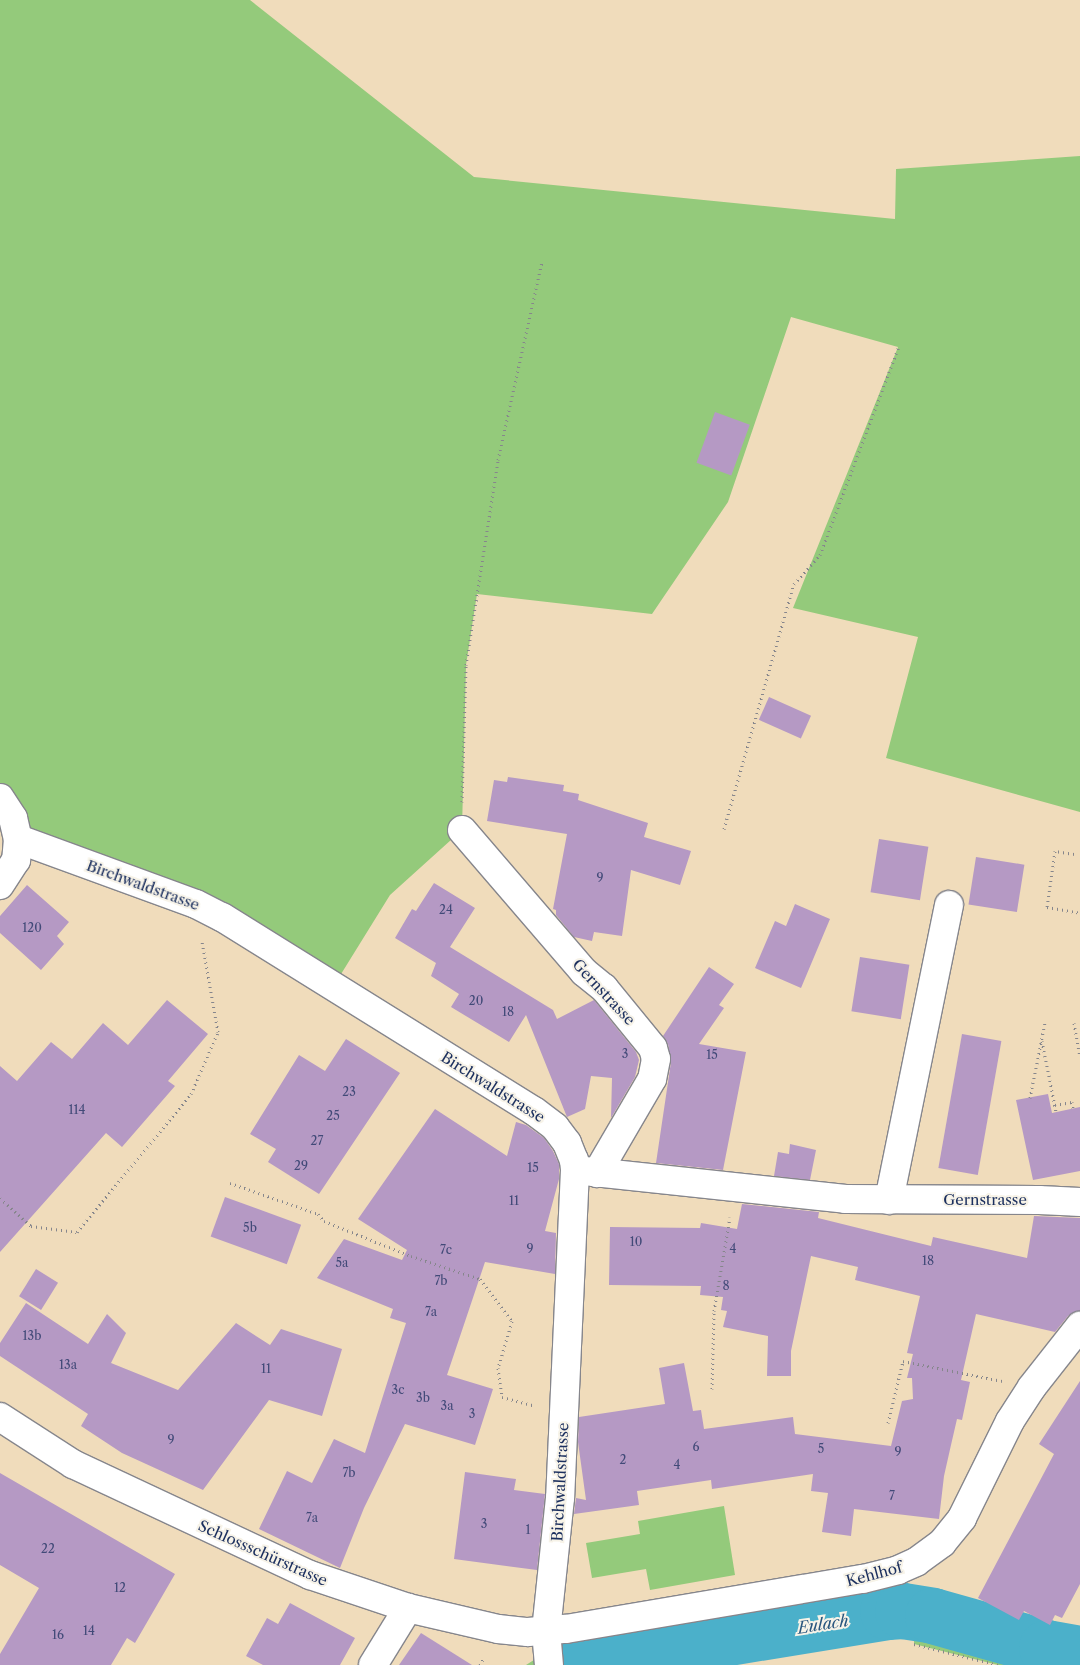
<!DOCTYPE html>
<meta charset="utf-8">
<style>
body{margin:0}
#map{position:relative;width:1080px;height:1665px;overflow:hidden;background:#f0dcbb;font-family:"Libre Caslon Text",serif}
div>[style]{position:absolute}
.green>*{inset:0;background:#94ca7b}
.canal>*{height:32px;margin:-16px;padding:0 16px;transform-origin:16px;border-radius:16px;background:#4bb0ca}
.river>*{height:56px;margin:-28px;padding:0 28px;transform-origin:28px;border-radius:28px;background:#4bb0ca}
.building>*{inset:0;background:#b599c4;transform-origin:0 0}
.path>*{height:3px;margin-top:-1.5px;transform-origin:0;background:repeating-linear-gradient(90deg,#86868c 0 1px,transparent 0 5px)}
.roads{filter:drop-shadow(1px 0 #86868c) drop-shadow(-1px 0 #86868c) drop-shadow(0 1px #86868c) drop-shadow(0 -1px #86868c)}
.minor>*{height:28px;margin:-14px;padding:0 14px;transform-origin:14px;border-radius:14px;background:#fff}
span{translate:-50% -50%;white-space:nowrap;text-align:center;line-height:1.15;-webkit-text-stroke:4px #f7f3e8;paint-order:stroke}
.number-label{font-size:12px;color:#424a78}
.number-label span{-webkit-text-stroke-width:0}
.street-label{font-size:15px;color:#1b2f5e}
.water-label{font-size:16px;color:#29567e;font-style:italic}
</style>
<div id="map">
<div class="green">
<div style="clip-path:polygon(0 0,250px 0,474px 177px,895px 219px,896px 169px,1080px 156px,1080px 812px,886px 758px,918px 637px,793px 608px,898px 347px,791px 317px,728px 502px,652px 614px,477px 594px,466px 665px,462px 830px,390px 895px,333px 987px,222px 917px,18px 839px,0 798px)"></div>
<div style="clip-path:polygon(724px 1506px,735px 1575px,650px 1590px,646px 1569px,592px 1578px,586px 1543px,640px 1534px,638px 1521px)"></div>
<div style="clip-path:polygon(916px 1597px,1050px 1629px,1080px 1632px,1080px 1665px,998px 1665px,914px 1644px,914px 1628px,675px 1665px,526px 1665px,548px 1651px)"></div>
</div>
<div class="canal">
<div style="left:626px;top:1655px;width:19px;rotate:32deg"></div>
</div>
<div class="river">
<div style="left:564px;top:1665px;width:328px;rotate:-9.3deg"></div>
<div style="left:888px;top:1612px;width:15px;rotate:-4deg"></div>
<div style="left:903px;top:1611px;width:30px;rotate:9deg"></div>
<div style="left:933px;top:1616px;width:118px;rotate:15.7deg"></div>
<div style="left:1047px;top:1648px;width:34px;rotate:10deg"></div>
</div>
<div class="building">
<div style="left:715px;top:412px;width:37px;height:54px;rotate:20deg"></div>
<div style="left:769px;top:697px;width:46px;height:25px;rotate:24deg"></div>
<div style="clip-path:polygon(508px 777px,564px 785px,563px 791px,579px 794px,578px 800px,648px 823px,644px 837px,691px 851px,680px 885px,631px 870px,622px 936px,594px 932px,592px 941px,574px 937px,556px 915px,556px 910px,553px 909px,567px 834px,487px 821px,494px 780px,507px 782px)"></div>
<div style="left:879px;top:839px;width:50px;height:54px;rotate:9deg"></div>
<div style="left:976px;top:857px;width:49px;height:48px;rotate:9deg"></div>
<div style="clip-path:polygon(434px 883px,475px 908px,450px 947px,553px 1010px,557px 1019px,594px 1000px,636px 1052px,639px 1060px,635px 1077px,611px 1118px,612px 1078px,591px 1076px,585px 1109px,567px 1117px,526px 1015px,509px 1042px,451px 1007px,459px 994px,431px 976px,436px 963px,395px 938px,412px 909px,416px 911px)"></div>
<div style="clip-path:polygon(27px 885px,69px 922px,57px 936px,64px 944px,41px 970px,0 933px,0 916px)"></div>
<div style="clip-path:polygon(795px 904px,830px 919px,801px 988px,755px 968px,775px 921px,786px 926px)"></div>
<div style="left:860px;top:957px;width:50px;height:55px;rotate:9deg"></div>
<div style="clip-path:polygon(709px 967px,734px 984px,719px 1005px,724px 1008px,699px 1044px,746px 1052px,723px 1170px,656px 1163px,671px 1062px,668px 1044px,663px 1036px)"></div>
<div style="clip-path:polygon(167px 1000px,208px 1034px,168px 1081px,175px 1086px,122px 1147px,106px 1133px,0 1252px,0 1066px,17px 1081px,51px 1042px,72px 1059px,103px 1023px,128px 1045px)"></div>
<div style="left:962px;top:1034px;width:40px;height:136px;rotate:10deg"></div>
<div style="clip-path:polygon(346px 1039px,400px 1073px,319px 1194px,268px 1162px,276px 1149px,250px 1134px,299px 1055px,325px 1071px)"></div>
<div style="clip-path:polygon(1048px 1094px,1052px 1113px,1080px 1107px,1080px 1171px,1033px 1180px,1016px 1100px)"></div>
<div style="clip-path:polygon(435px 1109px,507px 1156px,516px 1122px,526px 1125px,544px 1138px,553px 1151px,559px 1164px,559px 1179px,545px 1231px,556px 1233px,555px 1274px,485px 1262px,447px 1375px,493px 1389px,475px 1445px,405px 1424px,364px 1508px,340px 1568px,259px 1529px,287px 1471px,312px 1483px,334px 1439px,365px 1453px,406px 1323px,390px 1318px,393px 1309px,317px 1278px,344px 1239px,402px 1260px,407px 1250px,358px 1219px)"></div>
<div style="clip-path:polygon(790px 1144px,816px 1150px,810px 1180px,774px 1176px,778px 1152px,789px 1154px)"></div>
<div style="left:225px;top:1197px;width:81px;height:42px;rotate:20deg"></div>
<div style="clip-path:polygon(742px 1204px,819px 1212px,818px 1218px,931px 1246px,933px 1237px,1027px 1258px,1034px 1216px,1080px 1218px,1080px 1311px,1068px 1316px,1055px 1332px,976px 1314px,961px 1380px,970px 1382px,962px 1420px,957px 1419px,951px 1445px,944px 1476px,939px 1519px,854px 1509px,851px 1536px,822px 1532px,828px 1493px,811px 1491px,813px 1474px,712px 1489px,711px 1480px,637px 1491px,639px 1505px,574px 1514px,576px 1498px,586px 1500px,578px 1442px,579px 1417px,665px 1404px,659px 1368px,684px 1363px,693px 1411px,701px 1410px,704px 1429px,793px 1417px,795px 1434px,891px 1446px,902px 1401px,913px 1399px,912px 1378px,907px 1378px,913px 1354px,907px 1353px,920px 1296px,855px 1280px,858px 1267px,811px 1256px,791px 1351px,791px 1376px,767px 1376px,768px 1336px,723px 1327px,727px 1311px,721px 1310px,723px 1297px,700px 1295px,701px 1286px,609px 1285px,610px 1227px,700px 1228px,701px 1223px,737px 1229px)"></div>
<div style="left:36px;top:1269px;width:26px;height:32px;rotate:32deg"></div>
<div style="clip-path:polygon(26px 1303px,88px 1344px,107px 1314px,126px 1333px,111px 1363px,178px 1390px,236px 1323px,270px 1345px,281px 1329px,342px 1349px,322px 1416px,269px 1400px,203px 1490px,122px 1453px,81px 1426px,88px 1414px,0 1356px,0 1343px)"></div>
<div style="clip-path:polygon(1080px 1381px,1080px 1584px,1062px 1618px,1055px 1615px,1050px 1625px,1024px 1611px,1019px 1620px,978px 1598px,1054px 1454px,1039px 1444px)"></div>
<div style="clip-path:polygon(465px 1472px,516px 1479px,514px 1490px,545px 1494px,537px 1570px,454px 1559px)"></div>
<div style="clip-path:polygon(0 1473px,175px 1574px,135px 1643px,127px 1638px,111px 1665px,0 1665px,0 1654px,39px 1588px,0 1565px)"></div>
<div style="clip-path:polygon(290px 1603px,355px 1638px,340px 1665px,263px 1665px,246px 1656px,267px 1618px,278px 1624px)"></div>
<div style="clip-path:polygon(421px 1633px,472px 1665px,399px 1665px)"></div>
</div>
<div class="path">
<div style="left:462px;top:802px;width:137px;rotate:-88.3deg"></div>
<div style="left:466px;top:665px;width:207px;rotate:-81.1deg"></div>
<div style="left:498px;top:460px;width:203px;rotate:-77.5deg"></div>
<div style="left:724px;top:829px;width:255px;rotate:-74.1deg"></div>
<div style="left:794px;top:584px;width:39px;rotate:-48deg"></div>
<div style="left:820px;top:555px;width:223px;rotate:-69.3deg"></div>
<div style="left:1074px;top:854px;width:19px;rotate:-171deg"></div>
<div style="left:1055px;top:851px;width:57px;rotate:98.1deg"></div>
<div style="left:1047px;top:907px;width:34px;rotate:10deg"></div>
<div style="left:1074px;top:1023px;width:34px;rotate:80deg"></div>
<div style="left:1042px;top:1041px;width:72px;rotate:78.8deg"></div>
<div style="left:1030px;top:1098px;width:77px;rotate:-78.8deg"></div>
<div style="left:1055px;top:1105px;width:17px;rotate:-10deg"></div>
<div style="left:1072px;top:1102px;width:6px;rotate:81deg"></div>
<div style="left:230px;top:1183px;width:93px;rotate:19.4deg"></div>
<div style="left:318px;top:1214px;width:9px;rotate:49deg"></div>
<div style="left:324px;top:1221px;width:94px;rotate:21.9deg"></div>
<div style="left:411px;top:1256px;width:73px;rotate:18.4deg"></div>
<div style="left:480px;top:1279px;width:53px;rotate:52.7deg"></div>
<div style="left:512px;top:1321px;width:49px;rotate:106.6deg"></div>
<div style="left:498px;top:1368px;width:29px;rotate:82deg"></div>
<div style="left:502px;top:1397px;width:34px;rotate:15deg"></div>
<div style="left:0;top:1198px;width:42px;rotate:42.1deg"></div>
<div style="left:31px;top:1226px;width:46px;rotate:7.4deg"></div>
<div style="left:77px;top:1232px;width:179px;rotate:-50.4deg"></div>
<div style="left:191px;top:1094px;width:68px;rotate:-66.5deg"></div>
<div style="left:218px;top:1032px;width:92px;rotate:-100deg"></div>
<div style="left:712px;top:1389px;width:78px;rotate:-88.5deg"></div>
<div style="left:714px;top:1311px;width:95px;rotate:-80.3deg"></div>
<div style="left:888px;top:1423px;width:64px;rotate:-76.4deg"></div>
<div style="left:903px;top:1361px;width:101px;rotate:11.4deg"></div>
<div style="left:914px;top:1644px;width:87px;rotate:14deg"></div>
<div style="left:480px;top:1665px;width:9px;rotate:-63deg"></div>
</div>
<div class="roads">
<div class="minor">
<div style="left:0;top:798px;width:24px;rotate:57deg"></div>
<div style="left:13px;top:818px;width:22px;rotate:77deg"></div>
<div style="left:18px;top:839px;width:21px;rotate:95deg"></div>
<div style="left:16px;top:860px;width:30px;rotate:123deg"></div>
<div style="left:462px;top:830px;width:187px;rotate:49.3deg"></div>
<div style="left:584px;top:972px;width:26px;rotate:39deg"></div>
<div style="left:604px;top:988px;width:77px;rotate:50.8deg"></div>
<div style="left:653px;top:1048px;width:11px;rotate:75deg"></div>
<div style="left:656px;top:1059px;width:20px;rotate:101deg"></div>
<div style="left:652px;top:1079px;width:109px;rotate:120.3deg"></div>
<div style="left:18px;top:839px;width:189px;rotate:20.1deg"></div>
<div style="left:196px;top:904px;width:29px;rotate:27deg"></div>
<div style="left:222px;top:917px;width:367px;rotate:31.9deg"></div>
<div style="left:534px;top:1111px;width:26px;rotate:37deg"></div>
<div style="left:555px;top:1127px;width:20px;rotate:53deg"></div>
<div style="left:567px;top:1143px;width:18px;rotate:68deg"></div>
<div style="left:574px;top:1160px;width:10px;rotate:84deg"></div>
<div style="left:575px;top:1170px;width:328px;rotate:92.6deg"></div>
<div style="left:560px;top:1498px;width:134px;rotate:96deg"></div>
<div style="left:546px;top:1631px;width:34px;rotate:85deg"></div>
<div style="left:575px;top:1170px;width:272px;rotate:6.1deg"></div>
<div style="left:845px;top:1199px;width:194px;rotate:0.3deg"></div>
<div style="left:1039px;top:1200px;width:41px;rotate:2.8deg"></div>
<div style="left:889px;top:1200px;width:301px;rotate:-78.5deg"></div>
<div style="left:0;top:1417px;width:87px;rotate:32.8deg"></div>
<div style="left:73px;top:1464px;width:262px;rotate:25.1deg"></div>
<div style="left:310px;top:1575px;width:103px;rotate:18.6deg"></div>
<div style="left:408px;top:1608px;width:92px;rotate:13.1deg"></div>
<div style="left:498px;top:1629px;width:30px;rotate:6deg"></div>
<div style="left:528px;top:1632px;width:38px;rotate:-5deg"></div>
<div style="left:566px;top:1629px;width:301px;rotate:-9.6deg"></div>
<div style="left:863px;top:1579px;width:36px;rotate:-14deg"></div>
<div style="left:898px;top:1570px;width:20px;rotate:-24deg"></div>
<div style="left:916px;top:1562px;width:32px;rotate:-36deg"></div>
<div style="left:942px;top:1543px;width:32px;rotate:-51deg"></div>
<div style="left:962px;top:1518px;width:108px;rotate:-63.7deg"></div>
<div style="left:1010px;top:1421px;width:40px;rotate:-57.1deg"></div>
<div style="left:1032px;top:1387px;width:78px;rotate:-51.8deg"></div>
<div style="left:373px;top:1665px;width:67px;rotate:-58.4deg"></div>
</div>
</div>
<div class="number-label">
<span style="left:600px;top:878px">9</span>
<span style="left:446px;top:910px">24</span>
<span style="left:32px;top:928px">120</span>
<span style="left:476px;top:1001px">20</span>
<span style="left:508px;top:1012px">18</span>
<span style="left:625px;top:1054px">3</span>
<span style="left:712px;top:1055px">15</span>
<span style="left:349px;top:1092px">23</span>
<span style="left:77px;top:1110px">114</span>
<span style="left:333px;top:1116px">25</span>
<span style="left:317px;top:1141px">27</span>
<span style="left:301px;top:1166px">29</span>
<span style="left:533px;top:1168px">15</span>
<span style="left:514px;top:1201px">11</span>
<span style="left:250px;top:1228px">5b</span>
<span style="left:636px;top:1242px">10</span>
<span style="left:530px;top:1249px">9</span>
<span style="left:733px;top:1249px">4</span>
<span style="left:446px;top:1250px">7c</span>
<span style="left:928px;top:1261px">18</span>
<span style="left:342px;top:1263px">5a</span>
<span style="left:441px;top:1281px">7b</span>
<span style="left:726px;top:1286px">8</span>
<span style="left:431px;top:1312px">7a</span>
<span style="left:32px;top:1336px">13b</span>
<span style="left:68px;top:1365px">13a</span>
<span style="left:266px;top:1369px">11</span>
<span style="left:398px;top:1390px">3c</span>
<span style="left:423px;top:1398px">3b</span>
<span style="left:447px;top:1406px">3a</span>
<span style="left:472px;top:1414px">3</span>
<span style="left:171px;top:1440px">9</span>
<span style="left:696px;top:1447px">6</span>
<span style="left:821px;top:1449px">5</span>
<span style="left:898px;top:1452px">9</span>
<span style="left:623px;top:1460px">2</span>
<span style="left:677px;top:1465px">4</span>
<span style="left:349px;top:1473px">7b</span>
<span style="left:892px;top:1496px">7</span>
<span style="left:312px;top:1518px">7a</span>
<span style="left:484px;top:1524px">3</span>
<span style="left:528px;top:1530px">1</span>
<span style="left:48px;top:1549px">22</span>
<span style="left:120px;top:1588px">12</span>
<span style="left:89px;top:1631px">14</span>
<span style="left:58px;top:1635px">16</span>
</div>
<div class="street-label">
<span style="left:143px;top:885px;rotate:20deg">Birchwaldstrasse</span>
<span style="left:604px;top:992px;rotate:47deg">Gernstrasse</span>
<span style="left:493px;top:1087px;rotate:32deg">Birchwaldstrasse</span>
<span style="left:985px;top:1200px">Gernstrasse</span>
<span style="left:560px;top:1482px;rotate:-87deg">Birchwaldstrasse</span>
<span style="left:263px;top:1553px;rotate:24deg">Schlossschürstrasse</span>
<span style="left:874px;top:1574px;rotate:-15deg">Kehlhof</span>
</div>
<div class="water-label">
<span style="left:823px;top:1624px;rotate:-9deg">Eulach</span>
</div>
</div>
